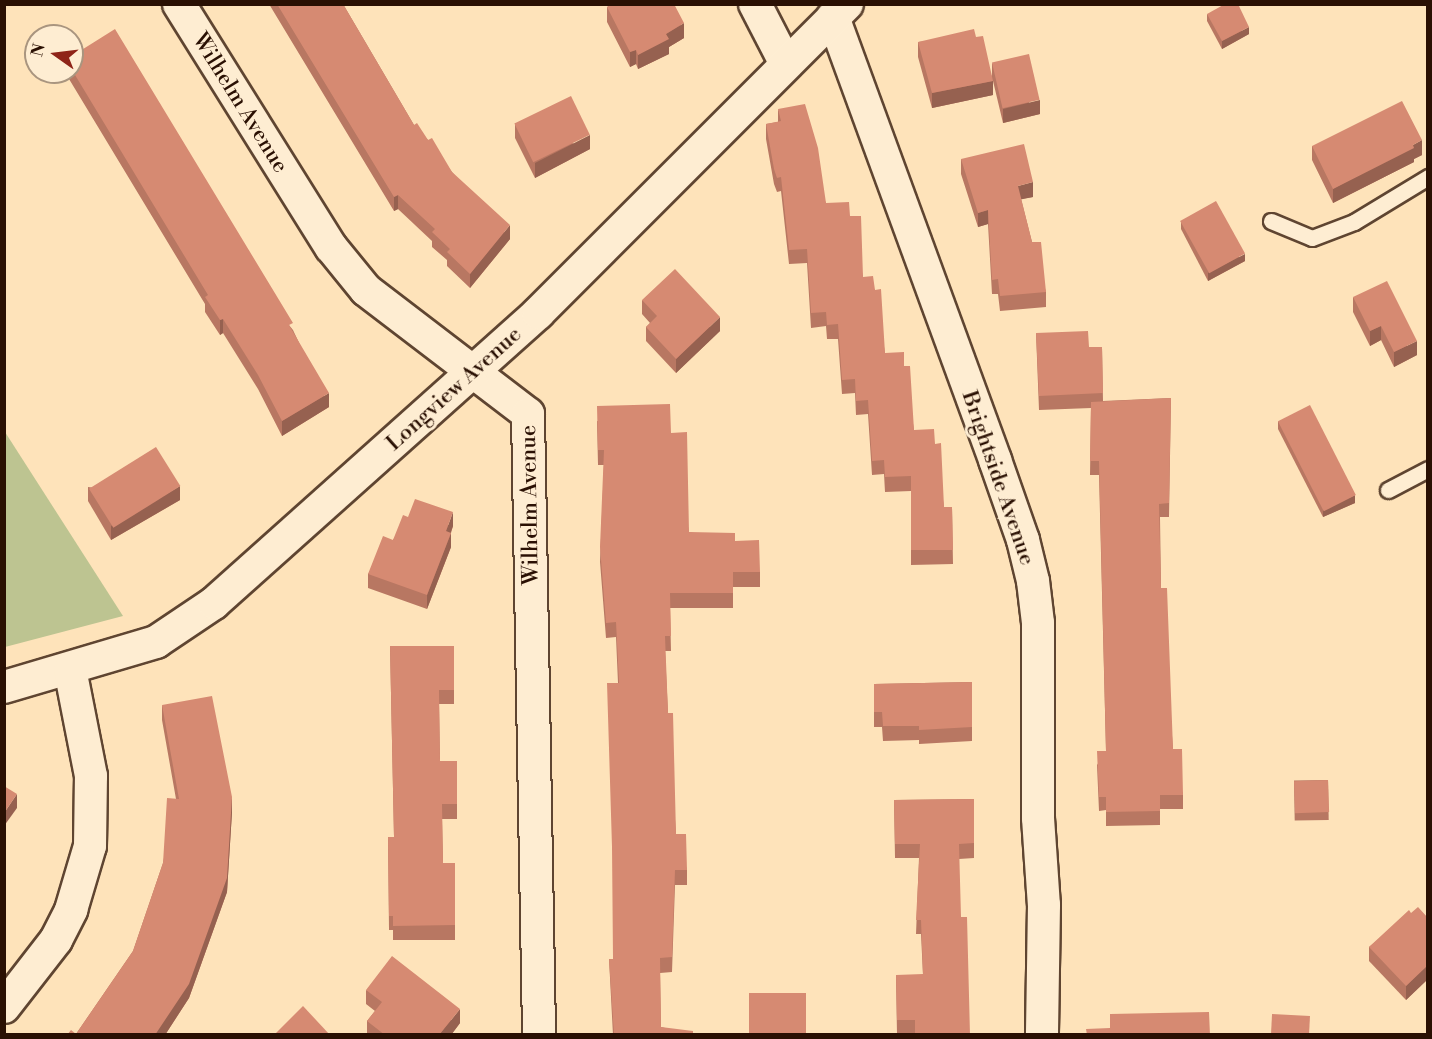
<!DOCTYPE html>
<style>
body{margin:0}
#map{position:relative;width:1432px;height:1039px;overflow:hidden;background:#fee3ba;font-family:"Libre Bodoni",serif}
div>[style]{position:absolute}
.green>*{inset:0;background:#bdc491}
.roads{filter:drop-shadow(2px 0 #5f4531) drop-shadow(-2px 0 #5f4531) drop-shadow(0 2px #5f4531) drop-shadow(0 -2px #5f4531)}
.service>*{height:15px;margin:-7.5px;padding:0 7.5px;transform-origin:7.5px;border-radius:7.5px;background:#feedd2}
.minor>*{height:32px;margin:-16px;padding:0 16px;transform-origin:16px;border-radius:16px;background:#feedd2}
.wall>*{inset:0;background:#b87762;transform-origin:0 0}
.shaded-wall>*{inset:0;background:#966150}
.building>*{inset:0;background:#d68a72;transform-origin:0 0}
span{translate:-50% -50%;white-space:nowrap;text-align:center;line-height:1.15;-webkit-text-stroke:6px #feedd2;paint-order:stroke}
.street-label{font-size:22px;color:#2a1003}
.frame{position:absolute;inset:0;border:6px solid #2a1003;pointer-events:none}
.north{position:absolute;left:24px;top:24px;width:60px;height:60px;box-sizing:border-box;background:#feedd2;border:2px solid #a9957f;border-radius:50%;rotate:284deg;font-size:16px;font-weight:700;line-height:24px;text-align:center;color:#2a1003}
.north::after{content:'';display:block;margin:auto;width:21px;height:27px;background:#8f2418;clip-path:polygon(50% 0,100% 100%,50% 72%,0 100%)}
</style>
<div id="map">
<div class="green">
<div style="clip-path:polygon(5px 432px,123px 616px,5px 647px)"></div>
</div>
<div class="roads">
<div class="service">
<div style="left:1271px;top:221px;width:44px;rotate:22.5deg"></div>
<div style="left:1312px;top:238px;width:45px;rotate:-20.9deg"></div>
<div style="left:1354px;top:222px;width:87px;rotate:-31.3deg"></div>
<div style="left:1388px;top:490px;width:45px;rotate:-27.7deg"></div>
</div>
<div class="minor">
<div style="left:179px;top:4px;width:287px;rotate:58deg"></div>
<div style="left:331px;top:247px;width:55px;rotate:50.9deg"></div>
<div style="left:366px;top:290px;width:204px;rotate:37.4deg"></div>
<div style="left:528px;top:414px;width:620px;rotate:88.98deg"></div>
<div style="left:755px;top:4px;width:65px;rotate:62.7deg"></div>
<div style="left:833px;top:17px;width:472px;rotate:69.9deg"></div>
<div style="left:995px;top:460px;width:85px;rotate:70.7deg"></div>
<div style="left:1023px;top:540px;width:42px;rotate:76.3deg"></div>
<div style="left:1033px;top:581px;width:42px;rotate:83.2deg"></div>
<div style="left:1038px;top:623px;width:195px;rotate:90deg"></div>
<div style="left:1038px;top:818px;width:87px;rotate:86.1deg"></div>
<div style="left:1044px;top:905px;width:129px;rotate:90.9deg"></div>
<div style="left:4px;top:687px;width:159px;rotate:-16.5deg"></div>
<div style="left:156px;top:642px;width:70px;rotate:-33.9deg"></div>
<div style="left:214px;top:603px;width:435px;rotate:-41.8deg"></div>
<div style="left:538px;top:313px;width:437px;rotate:-45deg"></div>
<div style="left:4px;top:1007px;width:85px;rotate:-52.2deg"></div>
<div style="left:56px;top:940px;width:34px;rotate:-63deg"></div>
<div style="left:71px;top:910px;width:67px;rotate:-73.5deg"></div>
<div style="left:90px;top:846px;width:70px;rotate:-89.2deg"></div>
<div style="left:91px;top:776px;width:109px;rotate:-101.1deg"></div>
</div>
</div>
<div class="wall">
<div style="clip-path:polygon(269px 4px,343px 4px,414px 125px,428px 140px,452px 172px,510px 239px,470px 288px,447px 266px,447px 260px,432px 247px,432px 241px,398px 209px,394px 211px)"></div>
<div style="clip-path:polygon(608px 4px,674px 4px,684px 38px,669px 47px,669px 54px,638px 69px,636px 64px,630px 67px,607px 22px,607px 7px,609px 6px)"></div>
<div style="clip-path:polygon(1207px 14px,1249px 34px,1222px 49px,1207px 21px)"></div>
<div style="clip-path:polygon(976px 37px,992px 77px,992px 63px,1040px 114px,1003px 123px,993px 81px,993px 95px,932px 108px,918px 57px,918px 42px)"></div>
<div style="clip-path:polygon(72px 56px,293px 330px,329px 407px,282px 436px,258px 389px,223px 333px,220px 335px,205px 312px,205px 304px,66px 74px,66px 72px,72px 72px)"></div>
<div style="clip-path:polygon(778px 109px,826px 203px,850px 216px,863px 277px,875px 290px,885px 353px,904px 366px,914px 430px,935px 444px,944px 507px,952px 507px,953px 564px,911px 565px,911px 491px,885px 492px,884px 474px,872px 475px,868px 414px,856px 415px,855px 393px,842px 394px,838px 339px,827px 339px,826px 326px,811px 328px,807px 263px,789px 264px,781px 191px,777px 192px,774px 184px,766px 139px,766px 124px,778px 122px)"></div>
<div style="clip-path:polygon(515px 124px,590px 149px,535px 178px,515px 138px)"></div>
<div style="clip-path:polygon(1312px 146px,1422px 155px,1414px 159px,1414px 162px,1333px 203px,1312px 160px)"></div>
<div style="clip-path:polygon(961px 159px,1033px 197px,1021px 199px,1032px 242px,1046px 292px,1046px 307px,1000px 311px,998px 294px,992px 294px,988px 224px,978px 227px,961px 174px)"></div>
<div style="clip-path:polygon(1181px 222px,1245px 261px,1208px 281px,1181px 229px)"></div>
<div style="clip-path:polygon(1353px 297px,1417px 355px,1394px 367px,1381px 340px,1370px 346px,1353px 312px)"></div>
<div style="clip-path:polygon(642px 300px,720px 331px,676px 373px,646px 341px,646px 327px,650px 323px,642px 314px)"></div>
<div style="clip-path:polygon(1036px 333px,1089px 347px,1102px 347px,1103px 401px,1171px 398px,1169px 517px,1160px 517px,1161px 588px,1173px 749px,1183px 795px,1183px 809px,1160px 809px,1160px 825px,1106px 826px,1106px 810px,1099px 811px,1097px 765px,1106px 751px,1099px 475px,1090px 475px,1091px 408px,1039px 410px)"></div>
<div style="clip-path:polygon(597px 421px,671px 433px,689px 532px,735px 541px,760px 572px,760px 587px,733px 587px,733px 608px,670px 608px,671px 651px,665px 651px,668px 713px,676px 834px,687px 870px,687px 885px,675px 885px,672px 972px,660px 973px,661px 1027px,693px 1035px,613px 1035px,609px 959px,613px 959px,618px 683px,616px 637px,606px 638px,600px 562px,604px 465px,598px 465px)"></div>
<div style="clip-path:polygon(1278px 421px,1355px 503px,1323px 517px,1278px 429px)"></div>
<div style="clip-path:polygon(88px 487px,180px 500px,111px 540px,88px 501px)"></div>
<div style="clip-path:polygon(408px 517px,453px 526px,451px 533px,451px 547px,427px 609px,368px 588px,368px 574px,393px 540px)"></div>
<div style="clip-path:polygon(390px 646px,454px 646px,454px 704px,439px 704px,440px 761px,457px 761px,457px 819px,442px 819px,443px 863px,455px 863px,455px 940px,393px 940px,393px 930px,389px 930px,388px 837px,394px 837px)"></div>
<div style="clip-path:polygon(972px 682px,972px 741px,919px 744px,919px 740px,883px 741px,882px 727px,874px 727px,874px 684px)"></div>
<div style="clip-path:polygon(162px 705px,232px 812px,227px 892px,189px 998px,165px 1035px,67px 1035px,76px 1034px,133px 951px,163px 863px,176px 799px,162px 720px)"></div>
<div style="left:1328px;top:780px;width:40px;height:34px;rotate:89deg"></div>
<div style="clip-path:polygon(974px 799px,974px 858px,959px 859px,915px 1034px,897px 1035px,896px 975px,923px 975px,921px 934px,916px 934px,919px 858px,895px 858px,894px 800px)"></div>
<div style="clip-path:polygon(1411px 913px,1428px 918px,1428px 979px,1406px 1000px,1369px 961px,1369px 947px)"></div>
<div style="clip-path:polygon(366px 990px,460px 1023px,451px 1035px,367px 1035px,367px 1021px,375px 1011px,366px 1004px)"></div>
</div>
<div class="shaded-wall">
<div style="clip-path:polygon(684px 23px,684px 38px,669px 47px,669px 54px,638px 69px,638px 55px,666px 34px)"></div>
<div style="clip-path:polygon(1249px 27px,1249px 34px,1222px 49px,1222px 41px)"></div>
<div style="clip-path:polygon(636px 50px,636px 64px,630px 67px,630px 52px)"></div>
<div style="clip-path:polygon(993px 81px,993px 95px,932px 108px,932px 93px)"></div>
<div style="clip-path:polygon(1040px 100px,1040px 114px,1003px 123px,1003px 109px)"></div>
<div style="clip-path:polygon(590px 135px,590px 149px,535px 178px,535px 163px)"></div>
<div style="clip-path:polygon(1422px 140px,1422px 155px,1414px 159px,1414px 162px,1333px 203px,1333px 189px)"></div>
<div style="clip-path:polygon(1033px 182px,1033px 197px,1018px 200px,1018px 186px)"></div>
<div style="clip-path:polygon(398px 195px,398px 209px,394px 211px,394px 197px)"></div>
<div style="clip-path:polygon(988px 210px,988px 224px,978px 227px,978px 213px)"></div>
<div style="clip-path:polygon(510px 225px,510px 239px,470px 288px,470px 274px)"></div>
<div style="clip-path:polygon(1245px 254px,1245px 261px,1208px 281px,1208px 273px)"></div>
<div style="clip-path:polygon(720px 317px,720px 331px,676px 373px,676px 359px)"></div>
<div style="clip-path:polygon(223px 319px,223px 333px,220px 335px,220px 320px)"></div>
<div style="clip-path:polygon(1381px 326px,1381px 340px,1370px 346px,1370px 331px)"></div>
<div style="clip-path:polygon(1417px 341px,1417px 355px,1394px 367px,1394px 352px)"></div>
<div style="clip-path:polygon(329px 393px,329px 407px,282px 436px,282px 421px)"></div>
<div style="clip-path:polygon(180px 486px,180px 500px,111px 540px,111px 526px)"></div>
<div style="clip-path:polygon(1355px 495px,1355px 503px,1323px 517px,1323px 510px)"></div>
<div style="clip-path:polygon(453px 512px,453px 526px,446px 545px,446px 531px)"></div>
<div style="clip-path:polygon(451px 533px,451px 547px,427px 609px,427px 595px)"></div>
<div style="clip-path:polygon(17px 794px,17px 808px,4px 826px,4px 813px)"></div>
<div style="clip-path:polygon(232px 797px,232px 812px,227px 892px,189px 998px,165px 1035px,155px 1035px)"></div>
<div style="clip-path:polygon(1428px 965px,1428px 979px,1406px 1000px,1406px 986px)"></div>
<div style="clip-path:polygon(460px 1009px,460px 1023px,451px 1035px,439px 1035px)"></div>
</div>
<div class="building">
<div style="clip-path:polygon(277px 4px,343px 4px,414px 125px,417px 123px,428px 140px,432px 138px,452px 172px,510px 225px,470px 274px,447px 252px,450px 249px,432px 232px,435px 229px,398px 195px,394px 197px)"></div>
<div style="clip-path:polygon(612px 4px,674px 4px,684px 23px,666px 34px,669px 39px,638px 55px,636px 50px,630px 52px,607px 7px)"></div>
<div style="clip-path:polygon(1225px 4px,1238px 4px,1249px 27px,1222px 41px,1207px 14px)"></div>
<div style="clip-path:polygon(115px 29px,293px 323px,289px 325px,329px 393px,282px 421px,258px 375px,223px 319px,220px 320px,205px 297px,208px 295px,72px 70px,72px 56px)"></div>
<div style="clip-path:polygon(974px 29px,976px 37px,983px 36px,993px 81px,932px 93px,918px 42px)"></div>
<div style="left:1029px;top:54px;width:47px;height:38px;rotate:77deg"></div>
<div style="left:571px;top:96px;width:43px;height:63px;rotate:64deg"></div>
<div style="clip-path:polygon(1402px 101px,1422px 140px,1413px 145px,1414px 148px,1333px 189px,1312px 146px)"></div>
<div style="clip-path:polygon(805px 104px,818px 148px,826px 203px,849px 202px,850px 216px,861px 216px,863px 277px,873px 276px,875px 290px,881px 289px,885px 353px,904px 352px,904px 366px,910px 366px,914px 430px,934px 429px,935px 444px,941px 443px,944px 507px,952px 507px,953px 550px,911px 550px,911px 476px,885px 477px,884px 460px,872px 461px,868px 400px,856px 401px,855px 379px,842px 380px,838px 324px,827px 325px,826px 312px,811px 313px,807px 249px,789px 250px,781px 177px,777px 178px,774px 169px,766px 124px,781px 121px,778px 109px)"></div>
<div style="clip-path:polygon(1024px 144px,1033px 182px,1018px 186px,1032px 242px,1041px 242px,1046px 292px,1000px 296px,998px 279px,992px 280px,988px 210px,978px 213px,961px 159px)"></div>
<div style="left:1216px;top:201px;width:60px;height:41px;rotate:61deg"></div>
<div style="clip-path:polygon(675px 269px,720px 317px,676px 359px,646px 327px,657px 316px,642px 300px)"></div>
<div style="clip-path:polygon(1387px 281px,1417px 341px,1394px 352px,1381px 326px,1370px 331px,1353px 297px)"></div>
<div style="clip-path:polygon(1088px 331px,1089px 347px,1102px 347px,1103px 393px,1039px 396px,1036px 333px)"></div>
<div style="clip-path:polygon(1171px 398px,1169px 503px,1159px 504px,1161px 588px,1167px 588px,1173px 749px,1182px 749px,1183px 795px,1160px 795px,1160px 811px,1106px 812px,1106px 797px,1099px 797px,1097px 751px,1106px 751px,1099px 461px,1090px 461px,1091px 402px)"></div>
<div style="clip-path:polygon(670px 404px,671px 433px,687px 432px,689px 532px,735px 533px,735px 541px,759px 540px,760px 572px,733px 572px,733px 593px,670px 593px,671px 636px,665px 636px,668px 713px,673px 713px,676px 834px,686px 834px,687px 870px,675px 870px,672px 957px,660px 958px,661px 1027px,693px 1031px,693px 1035px,614px 1035px,609px 959px,613px 959px,612px 847px,607px 683px,619px 683px,616px 622px,606px 623px,600px 547px,604px 450px,598px 450px,597px 406px)"></div>
<div style="left:1310px;top:405px;width:101px;height:36px;rotate:63deg"></div>
<div style="left:156px;top:447px;width:46px;height:79px;rotate:58deg"></div>
<div style="clip-path:polygon(415px 499px,453px 512px,446px 531px,451px 533px,427px 595px,368px 574px,383px 536px,393px 540px,403px 515px,408px 517px)"></div>
<div style="clip-path:polygon(390px 646px,454px 646px,454px 690px,439px 690px,440px 761px,457px 761px,457px 804px,442px 804px,443px 863px,455px 863px,455px 925px,393px 926px,393px 916px,389px 916px,388px 837px,394px 837px)"></div>
<div style="clip-path:polygon(972px 682px,972px 727px,919px 730px,919px 726px,883px 726px,882px 712px,874px 712px,874px 684px)"></div>
<div style="clip-path:polygon(212px 696px,232px 797px,227px 878px,189px 984px,155px 1035px,67px 1035px,71px 1030px,76px 1034px,133px 951px,163px 863px,167px 798px,179px 799px,162px 705px)"></div>
<div style="left:1328px;top:780px;width:32px;height:34px;rotate:88deg"></div>
<div style="clip-path:polygon(4px 786px,17px 794px,4px 813px)"></div>
<div style="clip-path:polygon(974px 799px,974px 843px,959px 844px,961px 917px,967px 917px,970px 1035px,915px 1035px,915px 1020px,897px 1020px,896px 975px,923px 974px,921px 920px,916px 920px,920px 844px,895px 844px,894px 800px)"></div>
<div style="clip-path:polygon(1418px 907px,1428px 918px,1428px 965px,1406px 986px,1369px 947px,1409px 910px,1411px 913px)"></div>
<div style="clip-path:polygon(392px 956px,460px 1009px,439px 1035px,385px 1035px,367px 1021px,382px 1002px,366px 990px)"></div>
<div style="left:806px;top:993px;width:42px;height:57px;rotate:90deg"></div>
<div style="clip-path:polygon(303px 1006px,330px 1035px,274px 1035px)"></div>
<div style="clip-path:polygon(1209px 1012px,1210px 1035px,1087px 1035px,1086px 1029px,1110px 1028px,1110px 1014px)"></div>
<div style="left:1310px;top:1016px;width:19px;height:38px;rotate:93deg"></div>
</div>
<div class="street-label">
<span style="left:240px;top:103px;rotate:58deg">Wilhelm Avenue</span>
<span style="left:454px;top:389px;rotate:-42deg">Longview Avenue</span>
<span style="left:998px;top:478px;rotate:71deg">Brightside Avenue</span>
<span style="left:530px;top:505px;rotate:-91deg">Wilhelm Avenue</span>
</div>
<div class="frame"></div>
<div class="north">N</div>
</div>
